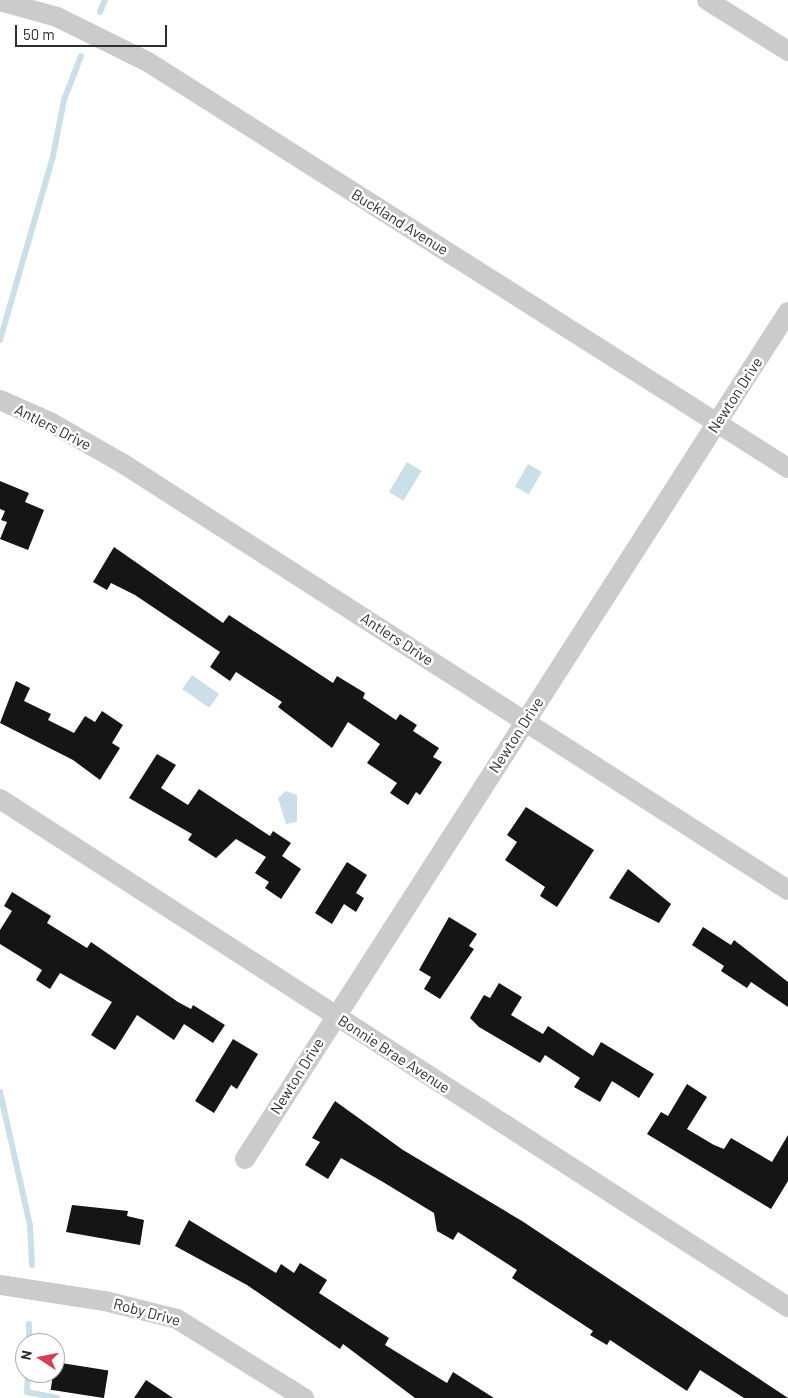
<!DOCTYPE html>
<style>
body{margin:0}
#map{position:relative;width:788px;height:1398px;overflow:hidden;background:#fff;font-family:Barlow,sans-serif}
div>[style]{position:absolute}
.water>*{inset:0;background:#cbdfe9;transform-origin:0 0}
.stream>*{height:6px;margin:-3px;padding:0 3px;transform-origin:3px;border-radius:3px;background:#cbdfe9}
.building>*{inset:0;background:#151515;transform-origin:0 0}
.minor>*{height:20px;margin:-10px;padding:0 10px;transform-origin:10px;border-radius:10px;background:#cbcbcb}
span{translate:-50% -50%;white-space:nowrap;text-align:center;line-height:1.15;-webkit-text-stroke:5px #fff;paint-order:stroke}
.street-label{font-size:15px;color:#2e2e2e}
.north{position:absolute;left:15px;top:1333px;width:50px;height:50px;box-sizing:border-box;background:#fff;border:1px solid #ababab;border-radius:50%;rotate:281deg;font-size:14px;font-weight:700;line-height:20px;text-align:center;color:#2e2e2e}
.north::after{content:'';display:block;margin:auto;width:18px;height:22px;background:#d54056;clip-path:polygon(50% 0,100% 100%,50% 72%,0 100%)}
.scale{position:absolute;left:15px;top:25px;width:152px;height:22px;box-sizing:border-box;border:2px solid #2e2e2e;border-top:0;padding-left:6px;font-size:15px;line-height:18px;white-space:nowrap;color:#2e2e2e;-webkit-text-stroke:4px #fff;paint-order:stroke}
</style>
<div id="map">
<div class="water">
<div style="left:407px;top:462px;width:17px;height:35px;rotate:31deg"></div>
<div style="left:528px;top:464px;width:16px;height:26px;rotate:30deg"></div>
<div style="left:192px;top:675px;width:33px;height:17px;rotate:35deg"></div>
<div style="clip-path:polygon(286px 791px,297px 795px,297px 822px,286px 824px,278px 798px)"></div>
</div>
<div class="stream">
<div style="left:100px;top:12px;width:13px;rotate:-67deg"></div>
<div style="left:0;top:340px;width:191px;rotate:-73.9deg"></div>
<div style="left:53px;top:156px;width:57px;rotate:-78.9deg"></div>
<div style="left:64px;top:100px;width:47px;rotate:-68.9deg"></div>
<div style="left:0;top:1092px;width:136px;rotate:77.3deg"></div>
<div style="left:30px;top:1225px;width:40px;rotate:87.1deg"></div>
<div style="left:29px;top:1343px;width:19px;rotate:-90deg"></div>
<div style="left:28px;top:1373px;width:19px;rotate:93deg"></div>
<div style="left:27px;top:1392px;width:31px;rotate:11deg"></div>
</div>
<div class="building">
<div style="clip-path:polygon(0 481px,29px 493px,25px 502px,44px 510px,28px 550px,0 539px,7px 522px,1px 520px,5px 511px,0 509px)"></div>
<div style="clip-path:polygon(114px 547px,223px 623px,229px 615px,333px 683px,337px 676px,365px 693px,363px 698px,396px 720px,400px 714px,417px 725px,413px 731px,439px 748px,433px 757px,442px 762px,420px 795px,416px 792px,408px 805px,390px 793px,397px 783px,367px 763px,380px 744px,348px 722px,332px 748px,278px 707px,282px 702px,236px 672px,230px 681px,210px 667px,220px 652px,135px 595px,111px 583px,107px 590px,93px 582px)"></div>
<div style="clip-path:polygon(16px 681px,30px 688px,24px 701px,51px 714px,48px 720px,74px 733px,85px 716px,95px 722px,102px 711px,123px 725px,112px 743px,120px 748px,100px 780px,73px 760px,0 723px)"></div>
<div style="clip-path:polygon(157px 754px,176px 765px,161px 788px,188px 805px,199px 789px,270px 836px,273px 831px,291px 843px,282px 856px,301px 869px,281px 899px,265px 888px,269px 882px,255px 873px,266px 857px,236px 839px,216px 858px,188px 840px,192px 834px,129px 798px)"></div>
<div style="clip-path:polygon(526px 807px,594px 850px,557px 907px,540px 896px,545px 887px,505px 860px,517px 842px,507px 835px)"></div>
<div style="clip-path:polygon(347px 862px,367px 875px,356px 893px,364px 898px,356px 912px,344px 904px,332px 924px,315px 913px)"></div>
<div style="clip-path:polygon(628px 869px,671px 904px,659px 923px,609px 898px)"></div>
<div style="clip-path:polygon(12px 892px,51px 916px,47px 923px,87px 948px,91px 942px,178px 1002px,191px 1009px,193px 1005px,225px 1025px,213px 1043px,184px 1024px,174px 1040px,137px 1015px,115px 1050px,91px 1035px,112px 1002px,60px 973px,50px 989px,36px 980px,42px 970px,0 944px,0 930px,12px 911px,4px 906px)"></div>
<div style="clip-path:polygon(449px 917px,477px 934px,469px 946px,474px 949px,440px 999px,424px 989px,431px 977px,419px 970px)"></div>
<div style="clip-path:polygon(703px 927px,731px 945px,734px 940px,788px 982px,788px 1007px,751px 982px,747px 988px,721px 971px,724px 966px,692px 945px)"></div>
<div style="clip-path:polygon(499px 983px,522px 997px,511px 1015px,543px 1034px,548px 1026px,593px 1056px,601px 1042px,654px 1074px,639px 1098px,612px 1081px,600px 1102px,574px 1087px,580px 1078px,545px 1055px,540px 1063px,479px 1027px,470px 1018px,484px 995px,490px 998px)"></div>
<div style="clip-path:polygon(233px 1039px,258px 1054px,237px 1089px,231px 1085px,214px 1113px,195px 1101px)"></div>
<div style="clip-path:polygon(687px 1084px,707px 1097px,687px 1129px,714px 1145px,724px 1149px,731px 1138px,772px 1162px,788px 1135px,788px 1181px,771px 1209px,647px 1134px,661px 1112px,668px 1116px)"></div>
<div style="clip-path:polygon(335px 1101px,403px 1150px,522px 1221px,788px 1398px,744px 1398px,700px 1370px,687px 1391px,610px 1340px,607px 1345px,590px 1335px,593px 1331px,512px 1278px,517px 1270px,458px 1232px,453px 1240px,437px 1231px,434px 1213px,383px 1182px,341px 1158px,328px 1179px,305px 1165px,320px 1142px,312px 1138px)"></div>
<div style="clip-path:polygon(72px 1205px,128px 1211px,127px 1216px,144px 1220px,140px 1245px,66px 1232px)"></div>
<div style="clip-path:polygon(189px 1220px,276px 1273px,281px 1264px,294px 1273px,300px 1263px,327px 1280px,319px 1293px,389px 1338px,385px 1345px,447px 1383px,453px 1372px,494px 1398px,415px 1398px,343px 1344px,340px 1349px,247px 1285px,175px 1246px)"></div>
<div style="left:55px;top:1362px;width:54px;height:28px;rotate:9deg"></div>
<div style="clip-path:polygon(146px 1380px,173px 1398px,134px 1398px)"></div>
</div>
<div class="minor">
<div style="left:707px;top:0;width:96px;rotate:32.2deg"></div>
<div style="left:0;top:1px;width:59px;rotate:15.7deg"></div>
<div style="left:57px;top:17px;width:102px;rotate:26.3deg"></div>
<div style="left:148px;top:62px;width:758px;rotate:32.39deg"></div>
<div style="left:0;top:400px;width:55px;rotate:23.7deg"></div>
<div style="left:50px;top:422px;width:83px;rotate:29.7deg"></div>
<div style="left:122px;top:463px;width:791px;rotate:32.67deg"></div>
<div style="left:0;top:799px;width:938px;rotate:32.81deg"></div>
<div style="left:245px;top:1159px;width:1006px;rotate:-57.34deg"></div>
<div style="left:0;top:1285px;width:106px;rotate:8.7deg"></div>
<div style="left:105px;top:1301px;width:74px;rotate:14deg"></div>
<div style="left:177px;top:1319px;width:150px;rotate:31.9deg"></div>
</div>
<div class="street-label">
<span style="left:400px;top:222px;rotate:32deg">Buckland Avenue</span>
<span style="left:735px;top:395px;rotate:-57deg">Newton Drive</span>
<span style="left:53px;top:427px;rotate:27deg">Antlers Drive</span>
<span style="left:397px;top:639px;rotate:33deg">Antlers Drive</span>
<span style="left:516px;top:735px;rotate:-57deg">Newton Drive</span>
<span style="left:394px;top:1054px;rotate:33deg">Bonnie Brae Avenue</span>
<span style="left:297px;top:1076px;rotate:-58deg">Newton Drive</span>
<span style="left:147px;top:1312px;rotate:15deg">Roby Drive</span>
</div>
<div class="north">N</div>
<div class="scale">50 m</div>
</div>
